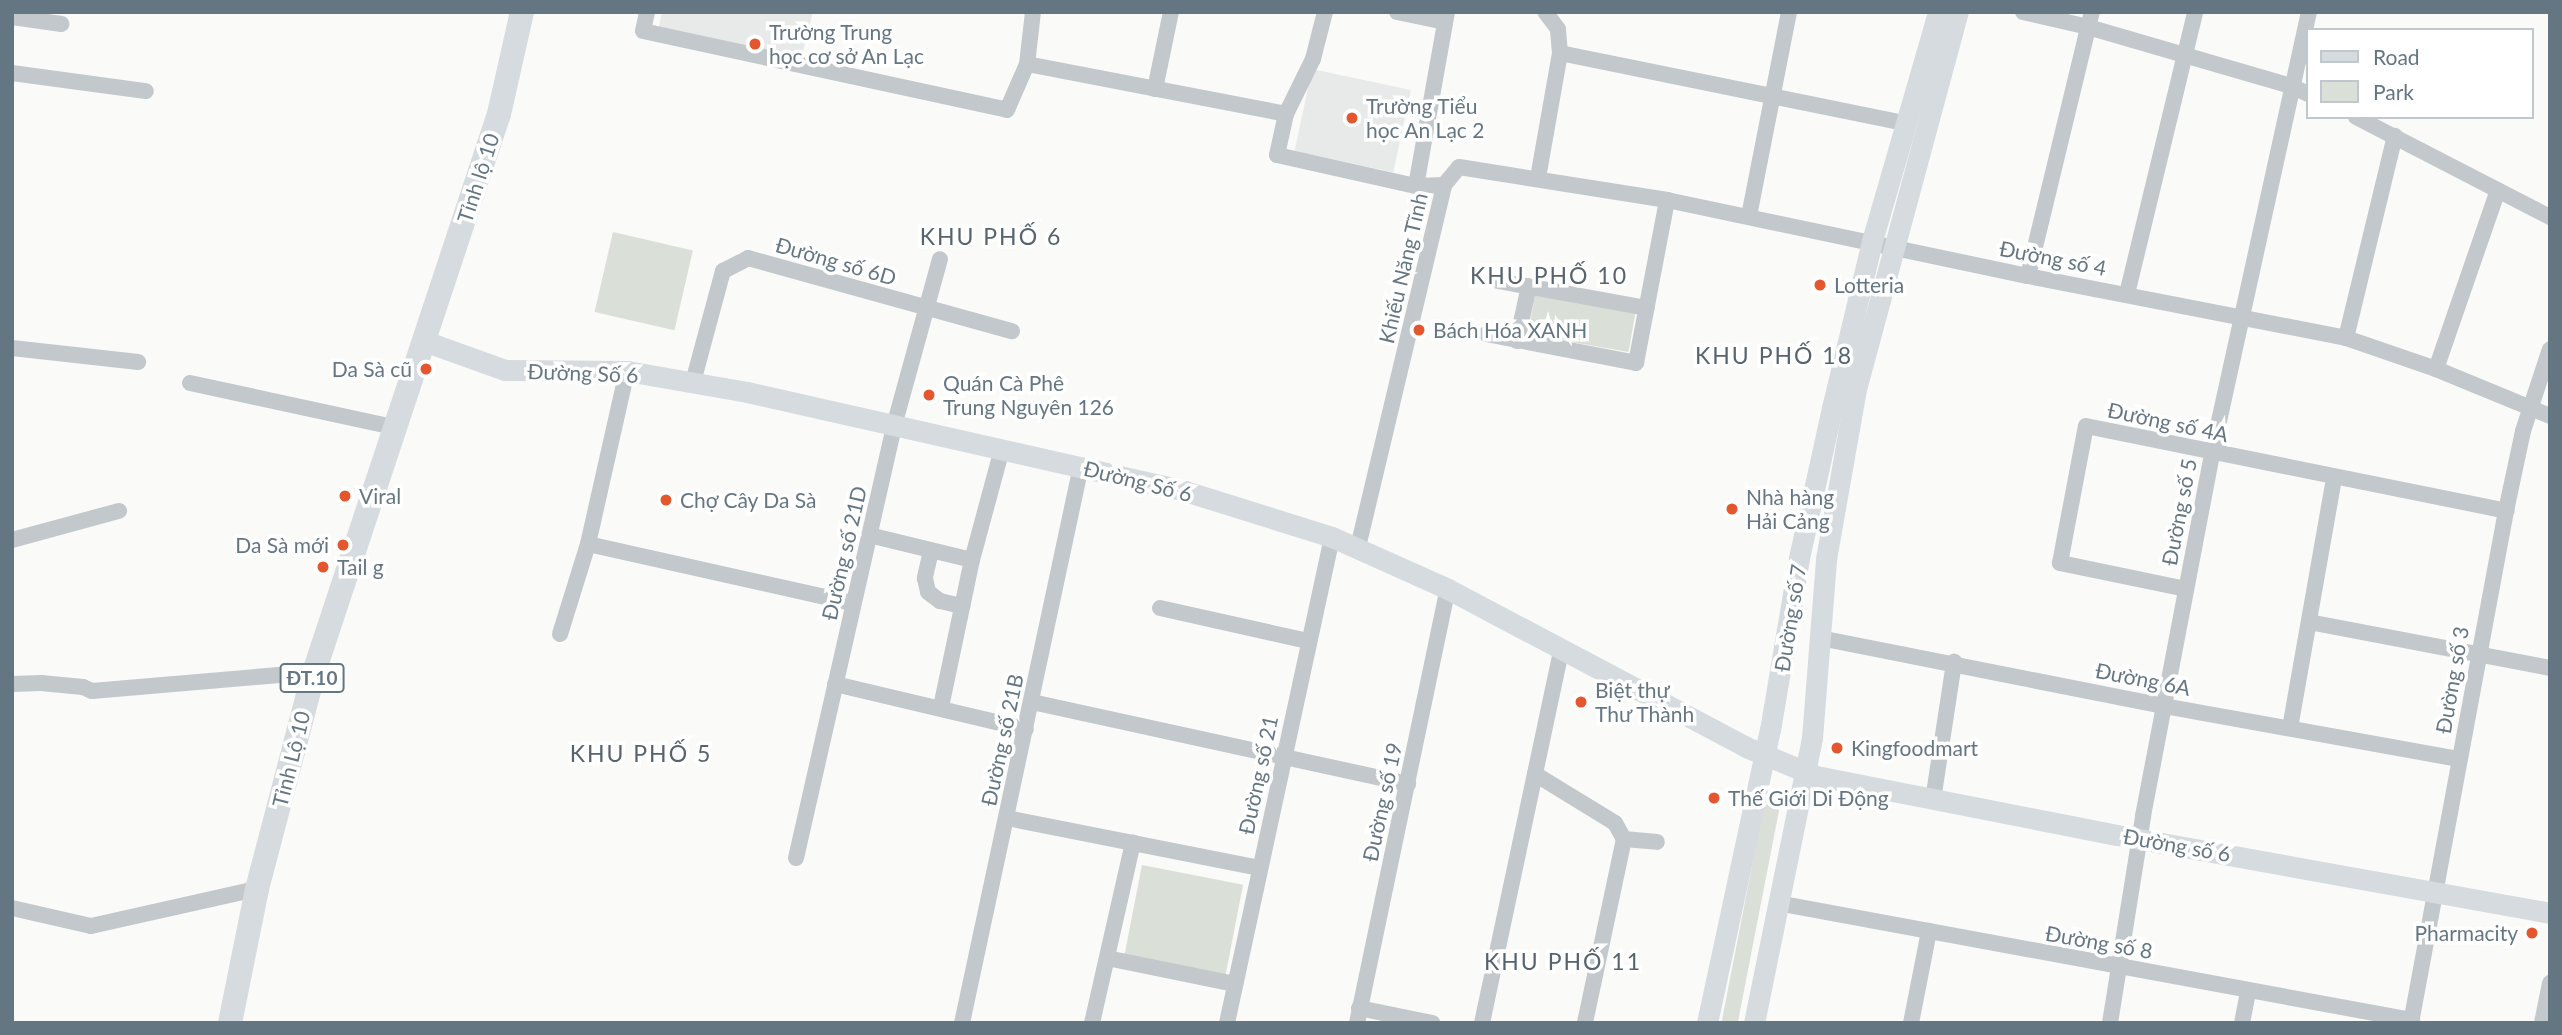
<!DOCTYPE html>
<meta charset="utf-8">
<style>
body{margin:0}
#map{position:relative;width:2562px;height:1035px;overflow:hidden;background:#fafaf8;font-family:Lato,sans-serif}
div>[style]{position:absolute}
.built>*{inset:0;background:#e8e9e9;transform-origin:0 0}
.green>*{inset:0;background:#dadfd7;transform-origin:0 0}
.street>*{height:16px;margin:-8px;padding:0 8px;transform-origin:8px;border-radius:8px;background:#c3c8cc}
.secondary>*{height:21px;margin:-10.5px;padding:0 10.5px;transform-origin:10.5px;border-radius:10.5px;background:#d6dbdf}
.primary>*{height:24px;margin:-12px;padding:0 12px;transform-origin:12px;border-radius:12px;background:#d6dbdf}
.dots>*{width:19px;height:19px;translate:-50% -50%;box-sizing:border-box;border:4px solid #fff;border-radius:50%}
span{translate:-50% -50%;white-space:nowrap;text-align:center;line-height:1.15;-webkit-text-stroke:7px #fff;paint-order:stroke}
.shield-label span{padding:2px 5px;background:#fff;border:2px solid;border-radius:5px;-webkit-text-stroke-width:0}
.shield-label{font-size:19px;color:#657683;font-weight:700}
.poi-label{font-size:21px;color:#657683}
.left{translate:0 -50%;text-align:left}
.right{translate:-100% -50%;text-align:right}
.street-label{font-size:21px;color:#657683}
.neighbourhood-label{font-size:23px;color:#57646e;letter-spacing:2px}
.frame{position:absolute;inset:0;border:14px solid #657683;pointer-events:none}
.legend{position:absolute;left:2306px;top:28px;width:228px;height:91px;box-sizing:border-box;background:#fff;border:2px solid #c1c8cd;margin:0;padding:9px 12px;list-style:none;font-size:21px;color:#657683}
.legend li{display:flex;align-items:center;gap:14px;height:35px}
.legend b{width:35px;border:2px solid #c1c8cd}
</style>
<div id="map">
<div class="built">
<div style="clip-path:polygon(662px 12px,813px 12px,800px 63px,658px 31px)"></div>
<div style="left:1312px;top:69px;width:101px;height:84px;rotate:12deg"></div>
</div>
<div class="green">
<div style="left:613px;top:232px;width:82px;height:82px;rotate:13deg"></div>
<div style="left:1535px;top:295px;width:102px;height:40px;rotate:10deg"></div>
<div style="left:1764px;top:804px;width:16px;height:224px;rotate:11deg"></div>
<div style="left:1142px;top:865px;width:103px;height:96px;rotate:11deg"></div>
</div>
<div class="street">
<div style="left:647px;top:12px;width:19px;rotate:102deg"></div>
<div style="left:643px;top:31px;width:372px;rotate:12.2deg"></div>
<div style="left:1007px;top:110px;width:50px;rotate:-66.5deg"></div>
<div style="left:1027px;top:64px;width:264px;rotate:10.9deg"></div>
<div style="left:1286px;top:114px;width:42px;rotate:102.4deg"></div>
<div style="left:1277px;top:155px;width:142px;rotate:12.6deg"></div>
<div style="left:1416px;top:186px;width:28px;rotate:-2deg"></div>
<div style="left:1397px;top:12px;width:49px;rotate:11.8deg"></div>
<div style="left:2023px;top:12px;width:67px;rotate:13deg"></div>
<div style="left:2088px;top:27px;width:211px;rotate:16.2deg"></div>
<div style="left:2291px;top:86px;width:19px;rotate:25deg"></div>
<div style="left:12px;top:17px;width:50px;rotate:8deg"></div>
<div style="left:1560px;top:53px;width:351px;rotate:11.5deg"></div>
<div style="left:1027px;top:64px;width:52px;rotate:-83.4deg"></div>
<div style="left:12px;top:73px;width:135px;rotate:7.7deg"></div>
<div style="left:1155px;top:89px;width:79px;rotate:-78.3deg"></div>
<div style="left:1286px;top:114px;width:61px;rotate:-63.9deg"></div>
<div style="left:1313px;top:59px;width:49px;rotate:-75.7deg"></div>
<div style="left:2356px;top:117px;width:218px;rotate:27.3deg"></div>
<div style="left:1538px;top:178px;width:127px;rotate:-80deg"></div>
<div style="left:1560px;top:53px;width:24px;rotate:-95deg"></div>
<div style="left:1558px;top:29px;width:21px;rotate:-127deg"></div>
<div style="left:1416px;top:186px;width:177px;rotate:-79.9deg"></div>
<div style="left:1749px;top:216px;width:208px;rotate:-78.9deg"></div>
<div style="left:2028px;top:276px;width:272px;rotate:-76.4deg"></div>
<div style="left:1498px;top:281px;width:151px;rotate:10.3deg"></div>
<div style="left:2127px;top:294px;width:290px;rotate:-76.4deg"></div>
<div style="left:1486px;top:334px;width:153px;rotate:10.9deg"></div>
<div style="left:1636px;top:363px;width:166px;rotate:-79.2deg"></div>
<div style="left:2346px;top:338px;width:208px;rotate:-76.4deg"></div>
<div style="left:1517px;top:341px;width:56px;rotate:-77.7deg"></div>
<div style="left:12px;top:348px;width:127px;rotate:6.3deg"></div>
<div style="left:2436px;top:369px;width:189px;rotate:-70.9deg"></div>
<div style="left:693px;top:382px;width:115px;rotate:-74.9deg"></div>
<div style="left:723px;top:271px;width:28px;rotate:-27deg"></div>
<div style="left:748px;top:258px;width:274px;rotate:15.5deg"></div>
<div style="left:190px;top:383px;width:208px;rotate:12.2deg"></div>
<div style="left:869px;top:535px;width:106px;rotate:13.6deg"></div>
<div style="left:12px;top:540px;width:111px;rotate:-15.2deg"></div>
<div style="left:588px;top:544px;width:271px;rotate:12.6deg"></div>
<div style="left:1358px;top:547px;width:372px;rotate:-76.6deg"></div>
<div style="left:1444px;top:185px;width:23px;rotate:-50deg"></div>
<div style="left:1459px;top:167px;width:211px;rotate:9deg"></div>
<div style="left:1667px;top:200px;width:369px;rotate:11.9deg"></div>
<div style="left:2028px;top:276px;width:324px;rotate:11deg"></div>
<div style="left:2346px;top:338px;width:95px;rotate:19deg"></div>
<div style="left:2436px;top:369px;width:123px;rotate:22.4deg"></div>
<div style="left:931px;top:551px;width:28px;rotate:103deg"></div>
<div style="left:925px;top:578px;width:14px;rotate:78deg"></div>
<div style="left:928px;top:592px;width:15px;rotate:37deg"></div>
<div style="left:940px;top:601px;width:23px;rotate:13deg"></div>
<div style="left:2186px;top:589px;width:129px;rotate:-168.3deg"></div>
<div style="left:2060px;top:563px;width:139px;rotate:-79.3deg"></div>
<div style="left:2086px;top:426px;width:429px;rotate:11.4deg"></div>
<div style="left:1160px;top:608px;width:152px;rotate:12.6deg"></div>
<div style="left:2309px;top:622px;width:245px;rotate:10.8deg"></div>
<div style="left:560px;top:634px;width:94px;rotate:-72.7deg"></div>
<div style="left:588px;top:544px;width:177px;rotate:-77.3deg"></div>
<div style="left:1820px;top:638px;width:351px;rotate:11.2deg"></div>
<div style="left:2164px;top:706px;width:300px;rotate:10.2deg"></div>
<div style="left:12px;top:684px;width:29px;rotate:-2deg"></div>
<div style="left:41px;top:683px;width:42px;rotate:5.4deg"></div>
<div style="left:83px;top:687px;width:10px;rotate:24deg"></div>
<div style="left:92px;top:691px;width:223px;rotate:-4.9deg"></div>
<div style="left:835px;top:684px;width:196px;rotate:13.3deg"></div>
<div style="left:1032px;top:702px;width:385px;rotate:12.3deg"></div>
<div style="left:941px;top:707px;width:150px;rotate:-78.1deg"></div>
<div style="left:972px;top:560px;width:115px;rotate:-74.9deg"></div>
<div style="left:2290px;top:728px;width:254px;rotate:-80deg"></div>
<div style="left:1535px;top:774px;width:94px;rotate:31.5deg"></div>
<div style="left:1615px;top:823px;width:18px;rotate:61deg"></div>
<div style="left:1624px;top:839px;width:188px;rotate:102deg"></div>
<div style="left:1933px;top:800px;width:140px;rotate:-81.3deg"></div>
<div style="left:1007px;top:818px;width:258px;rotate:11.2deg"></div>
<div style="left:1624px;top:839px;width:33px;rotate:5deg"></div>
<div style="left:796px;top:858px;width:443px;rotate:-77.2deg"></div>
<div style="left:894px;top:426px;width:173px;rotate:-74.6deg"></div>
<div style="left:1778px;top:903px;width:645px;rotate:10.46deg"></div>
<div style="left:12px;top:908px;width:81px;rotate:12.8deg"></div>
<div style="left:91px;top:926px;width:170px;rotate:-12.6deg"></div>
<div style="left:1107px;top:958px;width:131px;rotate:11.5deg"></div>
<div style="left:1359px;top:1008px;width:75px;rotate:11.6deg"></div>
<div style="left:962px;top:1023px;width:570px;rotate:-77.94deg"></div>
<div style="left:1092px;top:1023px;width:185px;rotate:-77.2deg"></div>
<div style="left:1227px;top:1023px;width:497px;rotate:-77.8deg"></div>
<div style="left:1357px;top:1023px;width:443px;rotate:-78.2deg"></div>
<div style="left:1482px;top:1023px;width:381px;rotate:-78deg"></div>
<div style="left:1911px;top:1023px;width:94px;rotate:-78.9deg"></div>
<div style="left:2110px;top:1023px;width:210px;rotate:-80.9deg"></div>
<div style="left:2143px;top:816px;width:369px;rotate:-79.2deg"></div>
<div style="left:2212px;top:453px;width:452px;rotate:-77.6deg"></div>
<div style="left:2242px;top:1023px;width:33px;rotate:-79deg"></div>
<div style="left:2411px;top:1023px;width:521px;rotate:-79.49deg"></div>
<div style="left:2506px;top:511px;width:82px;rotate:-78deg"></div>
<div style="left:2523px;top:431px;width:86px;rotate:-71.8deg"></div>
<div style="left:2542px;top:1023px;width:41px;rotate:-78.7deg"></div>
</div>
<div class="secondary">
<div style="left:424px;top:341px;width:86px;rotate:19.7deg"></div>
<div style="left:505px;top:370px;width:122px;rotate:0.5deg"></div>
<div style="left:627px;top:371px;width:122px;rotate:9.9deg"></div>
<div style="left:747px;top:392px;width:449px;rotate:12.7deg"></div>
<div style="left:1185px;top:491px;width:154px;rotate:17.4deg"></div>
<div style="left:1332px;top:537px;width:127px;rotate:24.1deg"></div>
<div style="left:1448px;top:589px;width:337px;rotate:27.9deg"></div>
<div style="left:1746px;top:747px;width:76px;rotate:22.5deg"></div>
<div style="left:1816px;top:776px;width:307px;rotate:11.1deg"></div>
<div style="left:2117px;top:835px;width:440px;rotate:10.2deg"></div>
<div style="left:1707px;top:1023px;width:300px;rotate:-77.9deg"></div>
<div style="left:1770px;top:730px;width:174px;rotate:-80.4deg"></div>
<div style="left:1799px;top:558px;width:154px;rotate:-77.6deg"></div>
<div style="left:1832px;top:408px;width:172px;rotate:-76.5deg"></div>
<div style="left:1872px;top:241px;width:238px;rotate:-73.9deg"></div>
<div style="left:1754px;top:1023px;width:291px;rotate:-78.5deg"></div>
<div style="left:1812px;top:738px;width:180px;rotate:-85.5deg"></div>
<div style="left:1826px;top:559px;width:173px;rotate:-80deg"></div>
<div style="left:1856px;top:389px;width:391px;rotate:-74.9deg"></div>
</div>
<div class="primary">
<div style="left:230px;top:1023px;width:137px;rotate:-78.6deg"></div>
<div style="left:257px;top:889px;width:224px;rotate:-75.3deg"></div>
<div style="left:314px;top:672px;width:588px;rotate:-71.66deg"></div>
<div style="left:499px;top:114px;width:105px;rotate:-77.3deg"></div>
</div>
<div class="dots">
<div style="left:755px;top:44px;background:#e4572e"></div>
<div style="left:1352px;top:118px;background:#e4572e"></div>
<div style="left:1820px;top:285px;background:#e4572e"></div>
<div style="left:1419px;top:330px;background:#e4572e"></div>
<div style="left:426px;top:369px;background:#e4572e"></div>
<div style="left:929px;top:395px;background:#e4572e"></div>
<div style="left:345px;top:496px;background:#e4572e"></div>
<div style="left:666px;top:500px;background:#e4572e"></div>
<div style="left:1732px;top:509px;background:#e4572e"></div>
<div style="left:343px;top:545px;background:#e4572e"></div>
<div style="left:323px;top:567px;background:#e4572e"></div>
<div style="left:1581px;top:702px;background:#e4572e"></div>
<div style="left:1837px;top:748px;background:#e4572e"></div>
<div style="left:1714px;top:798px;background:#e4572e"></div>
<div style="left:2532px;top:933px;background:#e4572e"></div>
</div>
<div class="shield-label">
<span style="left:312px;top:678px">ĐT.10</span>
</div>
<div class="poi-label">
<span class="left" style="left:769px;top:44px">Trường Trung<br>học cơ sở An Lạc</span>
<span class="left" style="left:1366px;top:118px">Trường Tiểu<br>học An Lạc 2</span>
<span class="left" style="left:1834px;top:285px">Lotteria</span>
<span class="left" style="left:1433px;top:330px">Bách Hóa XANH</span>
<span class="right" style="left:412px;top:369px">Da Sà cũ</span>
<span class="left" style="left:943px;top:395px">Quán Cà Phê<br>Trung Nguyên 126</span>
<span class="left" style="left:359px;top:496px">Viral</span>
<span class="left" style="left:1746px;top:509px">Nhà hàng<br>Hải Cảng</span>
<span class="left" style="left:680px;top:500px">Chợ Cây Da Sà</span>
<span class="right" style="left:329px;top:545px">Da Sà mới</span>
<span class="left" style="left:337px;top:567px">Tail g</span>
<span class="left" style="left:1595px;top:702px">Biệt thự<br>Thư Thành</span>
<span class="left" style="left:1851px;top:748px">Kingfoodmart</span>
<span class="left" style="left:1728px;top:798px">Thế Giới Di Động</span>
<span class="right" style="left:2518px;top:933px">Pharmacity</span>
</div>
<div class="street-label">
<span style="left:478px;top:178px;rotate:-72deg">Tỉnh lộ 10</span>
<span style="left:2053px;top:258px;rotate:11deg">Đường số 4</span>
<span style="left:836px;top:261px;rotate:16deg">Đường số 6D</span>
<span style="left:1403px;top:268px;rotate:-77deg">Khiếu Năng Tĩnh</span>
<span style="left:583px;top:373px;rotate:2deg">Đường Số 6</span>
<span style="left:2168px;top:422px;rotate:12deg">Đường số 4A</span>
<span style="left:1138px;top:481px;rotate:14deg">Đường Số 6</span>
<span style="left:2179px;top:512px;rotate:-79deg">Đường số 5</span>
<span style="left:844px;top:553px;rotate:-77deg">Đường số 21D</span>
<span style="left:1790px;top:618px;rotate:-81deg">Đường số 7</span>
<span style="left:2143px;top:679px;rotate:11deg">Đường 6A</span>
<span style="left:2452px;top:680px;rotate:-80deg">Đường số 3</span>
<span style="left:1002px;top:740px;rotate:-78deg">Đường số 21B</span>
<span style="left:291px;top:759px;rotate:-76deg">Tỉnh Lộ 10</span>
<span style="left:1258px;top:775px;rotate:-78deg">Đường số 21</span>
<span style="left:1382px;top:802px;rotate:-78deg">Đường số 19</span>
<span style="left:2177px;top:845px;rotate:10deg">Đường số 6</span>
<span style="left:2099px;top:942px;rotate:10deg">Đường số 8</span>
</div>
<div class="neighbourhood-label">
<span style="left:991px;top:236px">KHU PHỐ 6</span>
<span style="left:1549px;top:275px">KHU PHỐ 10</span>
<span style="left:1774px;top:355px">KHU PHỐ 18</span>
<span style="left:641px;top:753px">KHU PHỐ 5</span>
<span style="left:1563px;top:961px">KHU PHỐ 11</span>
</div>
<div class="frame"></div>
<ul class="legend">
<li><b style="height:9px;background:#d6dbdf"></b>Road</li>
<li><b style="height:19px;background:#dadfd7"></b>Park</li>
</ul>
</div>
